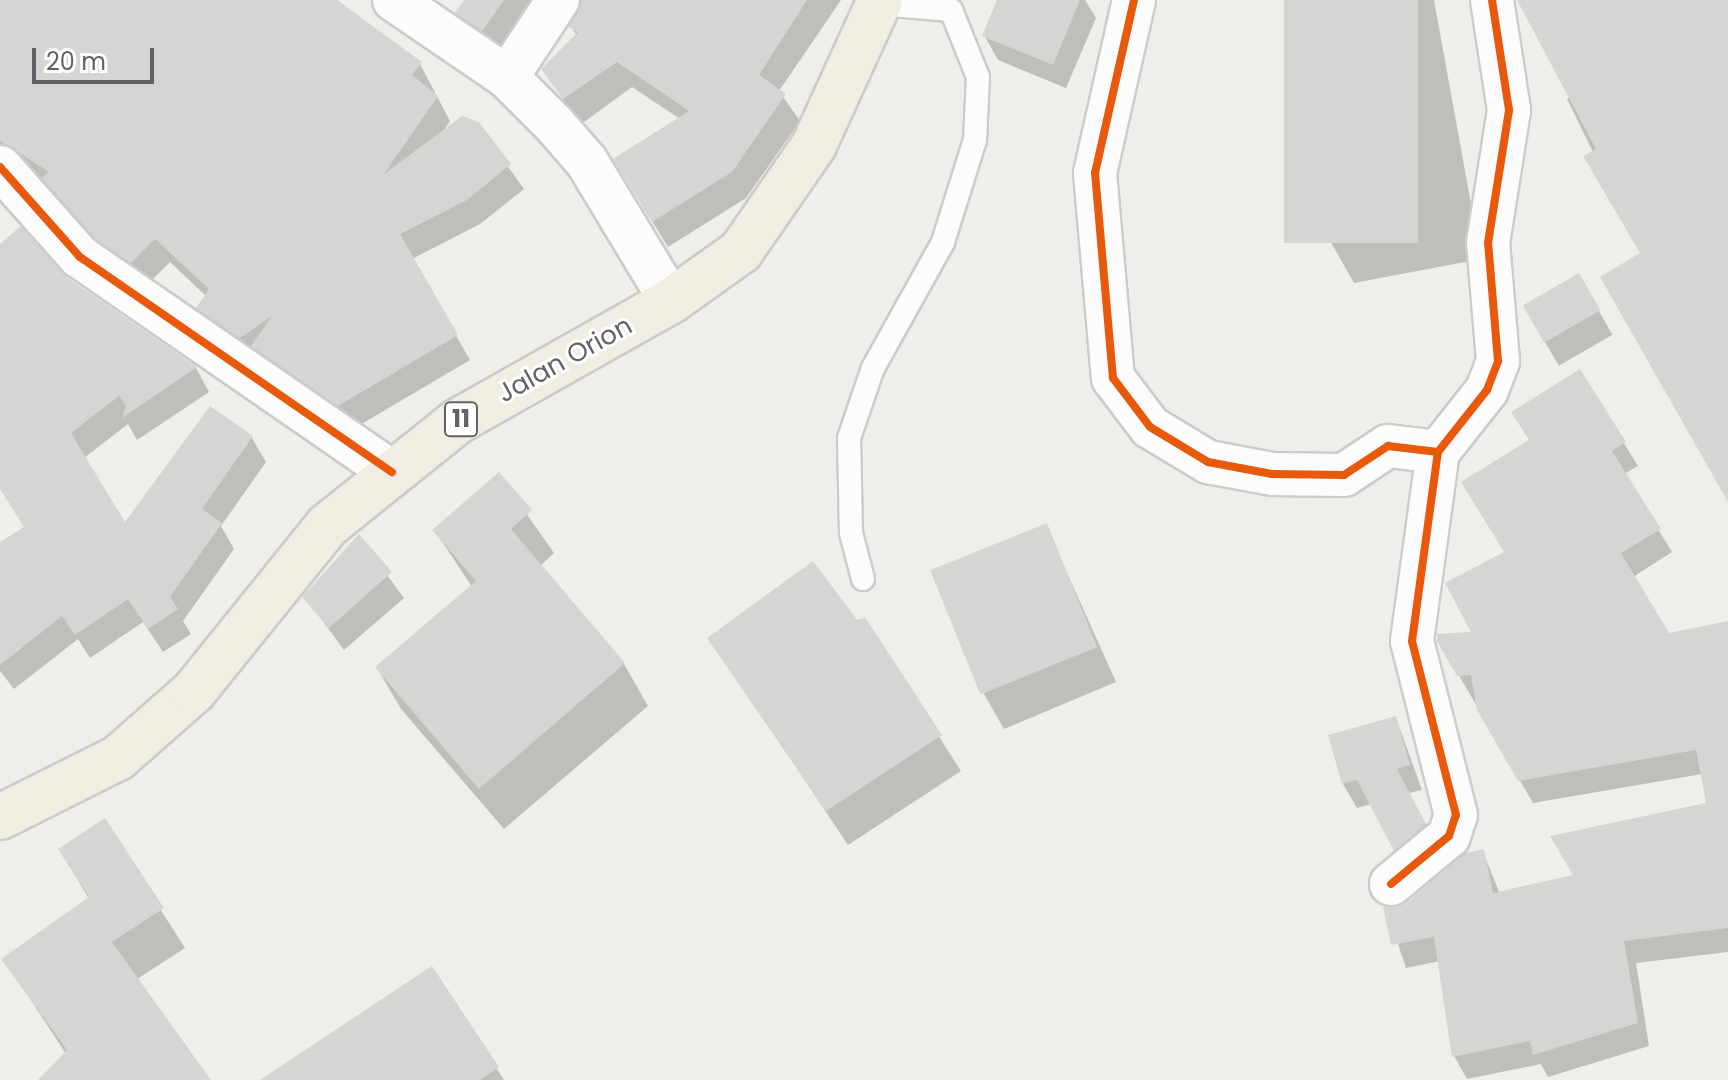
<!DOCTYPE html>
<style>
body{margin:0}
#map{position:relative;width:1728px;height:1080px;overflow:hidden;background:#efeeea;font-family:Poppins,sans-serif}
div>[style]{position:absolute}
.shadow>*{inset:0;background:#0003;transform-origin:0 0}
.building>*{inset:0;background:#d6d5d3;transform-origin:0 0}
.roads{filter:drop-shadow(2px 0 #cbcccc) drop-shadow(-2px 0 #cbcccc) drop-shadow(0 2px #cbcccc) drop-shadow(0 -2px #cbcccc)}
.lane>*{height:22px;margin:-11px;padding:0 11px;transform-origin:11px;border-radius:11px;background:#fdfcfc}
.street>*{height:42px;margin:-21px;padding:0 21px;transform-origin:21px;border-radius:21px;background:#fdfcfc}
.highway>*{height:44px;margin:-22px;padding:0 22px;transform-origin:22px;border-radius:22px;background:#f0ede3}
.cycleway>*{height:8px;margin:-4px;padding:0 4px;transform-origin:4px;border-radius:4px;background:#e8590c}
span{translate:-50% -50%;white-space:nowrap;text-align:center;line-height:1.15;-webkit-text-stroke:6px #fff;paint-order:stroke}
.shield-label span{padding:2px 6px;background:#fff;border:2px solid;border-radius:6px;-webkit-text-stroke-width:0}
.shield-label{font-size:24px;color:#5f6368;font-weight:700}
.street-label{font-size:26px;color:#5f6368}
.scale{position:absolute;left:32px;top:48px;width:122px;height:36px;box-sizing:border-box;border:4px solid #5f6368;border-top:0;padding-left:10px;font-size:24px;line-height:28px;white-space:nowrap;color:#5f6368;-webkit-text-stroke:6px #fff;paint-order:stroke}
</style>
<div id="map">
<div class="shadow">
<div style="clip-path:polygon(0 0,337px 0,420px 64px,450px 121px,442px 133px,477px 124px,524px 189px,480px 224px,412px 259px,470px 360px,353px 429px,212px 332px,198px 308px,206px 296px,170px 262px,146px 286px,112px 263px,48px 185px,0 155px)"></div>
<div style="clip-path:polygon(466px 0,841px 0,779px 91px,800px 121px,746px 198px,668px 247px,630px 185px,680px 119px,632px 87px,580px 125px,544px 69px,577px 36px,571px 26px,578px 3px,497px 55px,472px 38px,457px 13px)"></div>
<div style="clip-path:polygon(999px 0,1085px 0,1096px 18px,1066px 88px,998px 60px,984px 35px)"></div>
<div style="clip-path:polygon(1286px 0,1434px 0,1481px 259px,1354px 283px,1329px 239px)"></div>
<div style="clip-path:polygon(1520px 0,1728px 0,1728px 479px,1643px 254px,1567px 99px,1574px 95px)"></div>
<div style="clip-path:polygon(0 246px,65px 278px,196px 368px,209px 392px,137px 440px,128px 424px,84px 458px,125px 526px,210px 409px,252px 438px,266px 462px,221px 526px,234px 549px,183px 621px,191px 634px,163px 652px,143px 622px,90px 658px,78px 639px,14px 689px,0 671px,0 595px,26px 528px,0 487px)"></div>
<div style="left:1578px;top:275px;width:69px;height:62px;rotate:60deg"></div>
<div style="clip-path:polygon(1580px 372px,1638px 466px,1624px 474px,1672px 552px,1633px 577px,1668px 635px,1728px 623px,1728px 952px,1636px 963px,1649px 1046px,1548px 1077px,1541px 1064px,1467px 1079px,1454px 1056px,1440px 961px,1406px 968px,1386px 908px,1407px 904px,1483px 852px,1500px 894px,1576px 876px,1708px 805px,1702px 774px,1533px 803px,1439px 641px,1474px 633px,1506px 553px,1531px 441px)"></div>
<div style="clip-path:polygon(499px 475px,554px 553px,540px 566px,624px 664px,648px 706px,504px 829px,401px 709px,377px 668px,472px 587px,435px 531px)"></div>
<div style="clip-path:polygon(1046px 526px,1116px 682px,1004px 729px,984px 694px)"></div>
<div style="clip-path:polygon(359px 537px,404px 598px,344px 650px,305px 597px)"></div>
<div style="clip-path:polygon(864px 619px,961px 771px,848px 845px,710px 638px)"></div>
<div style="clip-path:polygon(1396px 718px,1422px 790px,1409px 793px,1438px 849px,1409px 873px,1371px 804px,1357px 808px,1343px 784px)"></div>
<div style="clip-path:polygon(104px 821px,185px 948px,137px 979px,208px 1080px,40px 1080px,66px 1054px,4px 959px,89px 899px,60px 850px)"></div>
<div style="clip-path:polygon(432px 969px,504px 1080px,264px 1080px)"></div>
</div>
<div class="building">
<div style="clip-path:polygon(0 0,337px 0,422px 62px,412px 75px,438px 96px,384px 174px,462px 116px,479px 122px,511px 164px,467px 200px,400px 234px,458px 335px,338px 406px,251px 346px,272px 316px,240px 338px,196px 308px,209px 289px,155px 239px,131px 263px,96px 239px,42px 178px,49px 172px,0 141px)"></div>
<div style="clip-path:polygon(464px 0,504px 0,482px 31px,455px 13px)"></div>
<div style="clip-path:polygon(582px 0,807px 0,759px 75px,786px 94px,732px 172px,652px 222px,613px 159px,689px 111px,617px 62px,563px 99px,541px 69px,578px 32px,569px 27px)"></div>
<div style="clip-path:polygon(997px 0,1080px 0,1053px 65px,982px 36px)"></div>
<div style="left:1284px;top:0;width:134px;height:243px"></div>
<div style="clip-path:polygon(1517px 0,1728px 0,1728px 502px,1600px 277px,1640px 253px,1583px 156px,1596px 149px)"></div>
<div style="clip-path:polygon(21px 226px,66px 277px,197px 367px,122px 418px,126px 406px,119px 396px,71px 433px,125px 522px,210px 406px,253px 436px,202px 509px,222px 523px,170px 597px,178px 609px,148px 629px,128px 599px,75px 635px,62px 616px,0 665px,0 542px,24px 527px,0 489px,0 244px)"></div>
<div style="left:1579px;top:273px;width:43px;height:65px;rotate:60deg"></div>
<div style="clip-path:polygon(1580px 369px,1626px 442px,1612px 451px,1661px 529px,1621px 553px,1669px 633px,1728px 621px,1728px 928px,1624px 941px,1638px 1023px,1533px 1055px,1530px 1041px,1452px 1057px,1434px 937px,1391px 945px,1383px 907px,1406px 903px,1465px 853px,1484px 849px,1493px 893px,1573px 875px,1550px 836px,1706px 803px,1696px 750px,1518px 781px,1477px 710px,1471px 675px,1457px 676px,1437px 641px,1437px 634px,1471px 632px,1445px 583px,1504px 552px,1461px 482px,1529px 440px,1511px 412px)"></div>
<div style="clip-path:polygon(499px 472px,532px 510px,511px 529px,625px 663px,479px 789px,375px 667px,476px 581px,432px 530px)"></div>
<div style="left:1047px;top:523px;width:134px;height:126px;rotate:68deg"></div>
<div style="clip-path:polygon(359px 534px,392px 572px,329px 628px,302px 597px)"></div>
<div style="clip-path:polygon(813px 561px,858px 621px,865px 617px,942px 735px,826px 811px,707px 638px)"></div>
<div style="clip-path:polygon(1396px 716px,1410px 765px,1397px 769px,1426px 824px,1394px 851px,1357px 780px,1342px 784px,1328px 735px)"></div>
<div style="clip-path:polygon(105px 818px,164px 908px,112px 942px,211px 1080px,38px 1080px,67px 1050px,1px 959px,89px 897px,58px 849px)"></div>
<div style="clip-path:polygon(432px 966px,499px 1067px,480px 1080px,260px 1080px)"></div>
</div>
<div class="roads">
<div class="lane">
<div style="left:863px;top:579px;width:48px;rotate:-104.6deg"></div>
<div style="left:851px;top:533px;width:95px;rotate:-91.2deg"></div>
<div style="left:849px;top:438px;width:74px;rotate:-71.1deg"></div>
<div style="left:873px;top:368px;width:144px;rotate:-60.9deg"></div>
<div style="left:943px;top:242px;width:107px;rotate:-72.6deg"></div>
<div style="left:975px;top:140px;width:63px;rotate:-87.3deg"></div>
<div style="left:978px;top:77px;width:72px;rotate:-111.9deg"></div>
<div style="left:951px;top:10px;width:72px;rotate:-175.2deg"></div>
</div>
<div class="street">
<div style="left:394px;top:0;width:137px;rotate:34.3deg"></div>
<div style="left:507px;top:77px;width:66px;rotate:45deg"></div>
<div style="left:554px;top:124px;width:50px;rotate:49deg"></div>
<div style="left:587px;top:162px;width:162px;rotate:58.9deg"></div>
<div style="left:1134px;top:0;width:177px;rotate:102.7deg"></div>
<div style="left:1095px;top:173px;width:206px;rotate:85deg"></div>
<div style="left:1113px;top:378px;width:61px;rotate:52.9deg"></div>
<div style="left:1150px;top:427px;width:68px;rotate:31.1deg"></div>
<div style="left:1208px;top:462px;width:65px;rotate:10.6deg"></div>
<div style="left:1272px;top:474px;width:72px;rotate:0.8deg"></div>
<div style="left:1344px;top:475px;width:53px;rotate:-33.4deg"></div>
<div style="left:1388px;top:446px;width:50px;rotate:6.8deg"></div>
<div style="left:507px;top:77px;width:92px;rotate:-56.5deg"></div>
<div style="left:0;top:167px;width:120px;rotate:48.4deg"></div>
<div style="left:80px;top:257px;width:379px;rotate:34.6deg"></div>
<div style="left:1391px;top:884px;width:75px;rotate:-39.6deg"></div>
<div style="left:1449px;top:836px;width:22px;rotate:-72deg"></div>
<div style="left:1456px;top:815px;width:179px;rotate:-104.2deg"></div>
<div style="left:1412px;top:641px;width:191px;rotate:-82.2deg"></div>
<div style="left:1438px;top:452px;width:79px;rotate:-51.7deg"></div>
<div style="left:1487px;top:390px;width:31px;rotate:-69deg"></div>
<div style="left:1498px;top:361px;width:118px;rotate:-94.8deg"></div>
<div style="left:1488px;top:243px;width:135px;rotate:-81deg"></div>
<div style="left:1509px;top:110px;width:111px;rotate:-98.8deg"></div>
</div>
<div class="highway">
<div style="left:0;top:817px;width:132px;rotate:-26.6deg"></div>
<div style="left:118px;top:758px;width:101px;rotate:-41.4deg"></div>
<div style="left:194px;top:691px;width:212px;rotate:-51.1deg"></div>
<div style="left:327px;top:526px;width:168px;rotate:-38.7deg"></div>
<div style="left:458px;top:421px;width:244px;rotate:-29.4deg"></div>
<div style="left:671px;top:301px;width:86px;rotate:-35.5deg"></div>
<div style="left:741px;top:251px;width:129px;rotate:-55.4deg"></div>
<div style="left:814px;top:145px;width:159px;rotate:-65.5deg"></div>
</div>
</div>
<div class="cycleway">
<div style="left:1134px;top:0;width:177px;rotate:102.7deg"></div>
<div style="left:1095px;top:173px;width:206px;rotate:85deg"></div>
<div style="left:1113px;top:378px;width:61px;rotate:52.9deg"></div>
<div style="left:1150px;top:427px;width:68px;rotate:31.1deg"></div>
<div style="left:1208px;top:462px;width:65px;rotate:10.6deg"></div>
<div style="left:1272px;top:474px;width:72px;rotate:0.8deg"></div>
<div style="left:1344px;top:475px;width:53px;rotate:-33.4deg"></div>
<div style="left:1388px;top:446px;width:50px;rotate:6.8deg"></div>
<div style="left:0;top:167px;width:120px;rotate:48.4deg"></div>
<div style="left:80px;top:257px;width:379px;rotate:34.6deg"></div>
<div style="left:1391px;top:884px;width:75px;rotate:-39.6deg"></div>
<div style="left:1449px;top:836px;width:22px;rotate:-72deg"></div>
<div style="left:1456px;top:815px;width:179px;rotate:-104.2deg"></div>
<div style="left:1412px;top:641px;width:191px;rotate:-82.2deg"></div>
<div style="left:1438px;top:452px;width:79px;rotate:-51.7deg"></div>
<div style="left:1487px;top:390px;width:31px;rotate:-69deg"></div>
<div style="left:1498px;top:361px;width:118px;rotate:-94.8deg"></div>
<div style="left:1488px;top:243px;width:135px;rotate:-81deg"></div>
<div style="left:1509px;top:110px;width:111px;rotate:-98.8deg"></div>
</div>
<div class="shield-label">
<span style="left:461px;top:419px">11</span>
</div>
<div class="street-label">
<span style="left:565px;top:360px;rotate:-29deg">Jalan Orion</span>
</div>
<div class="scale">20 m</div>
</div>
